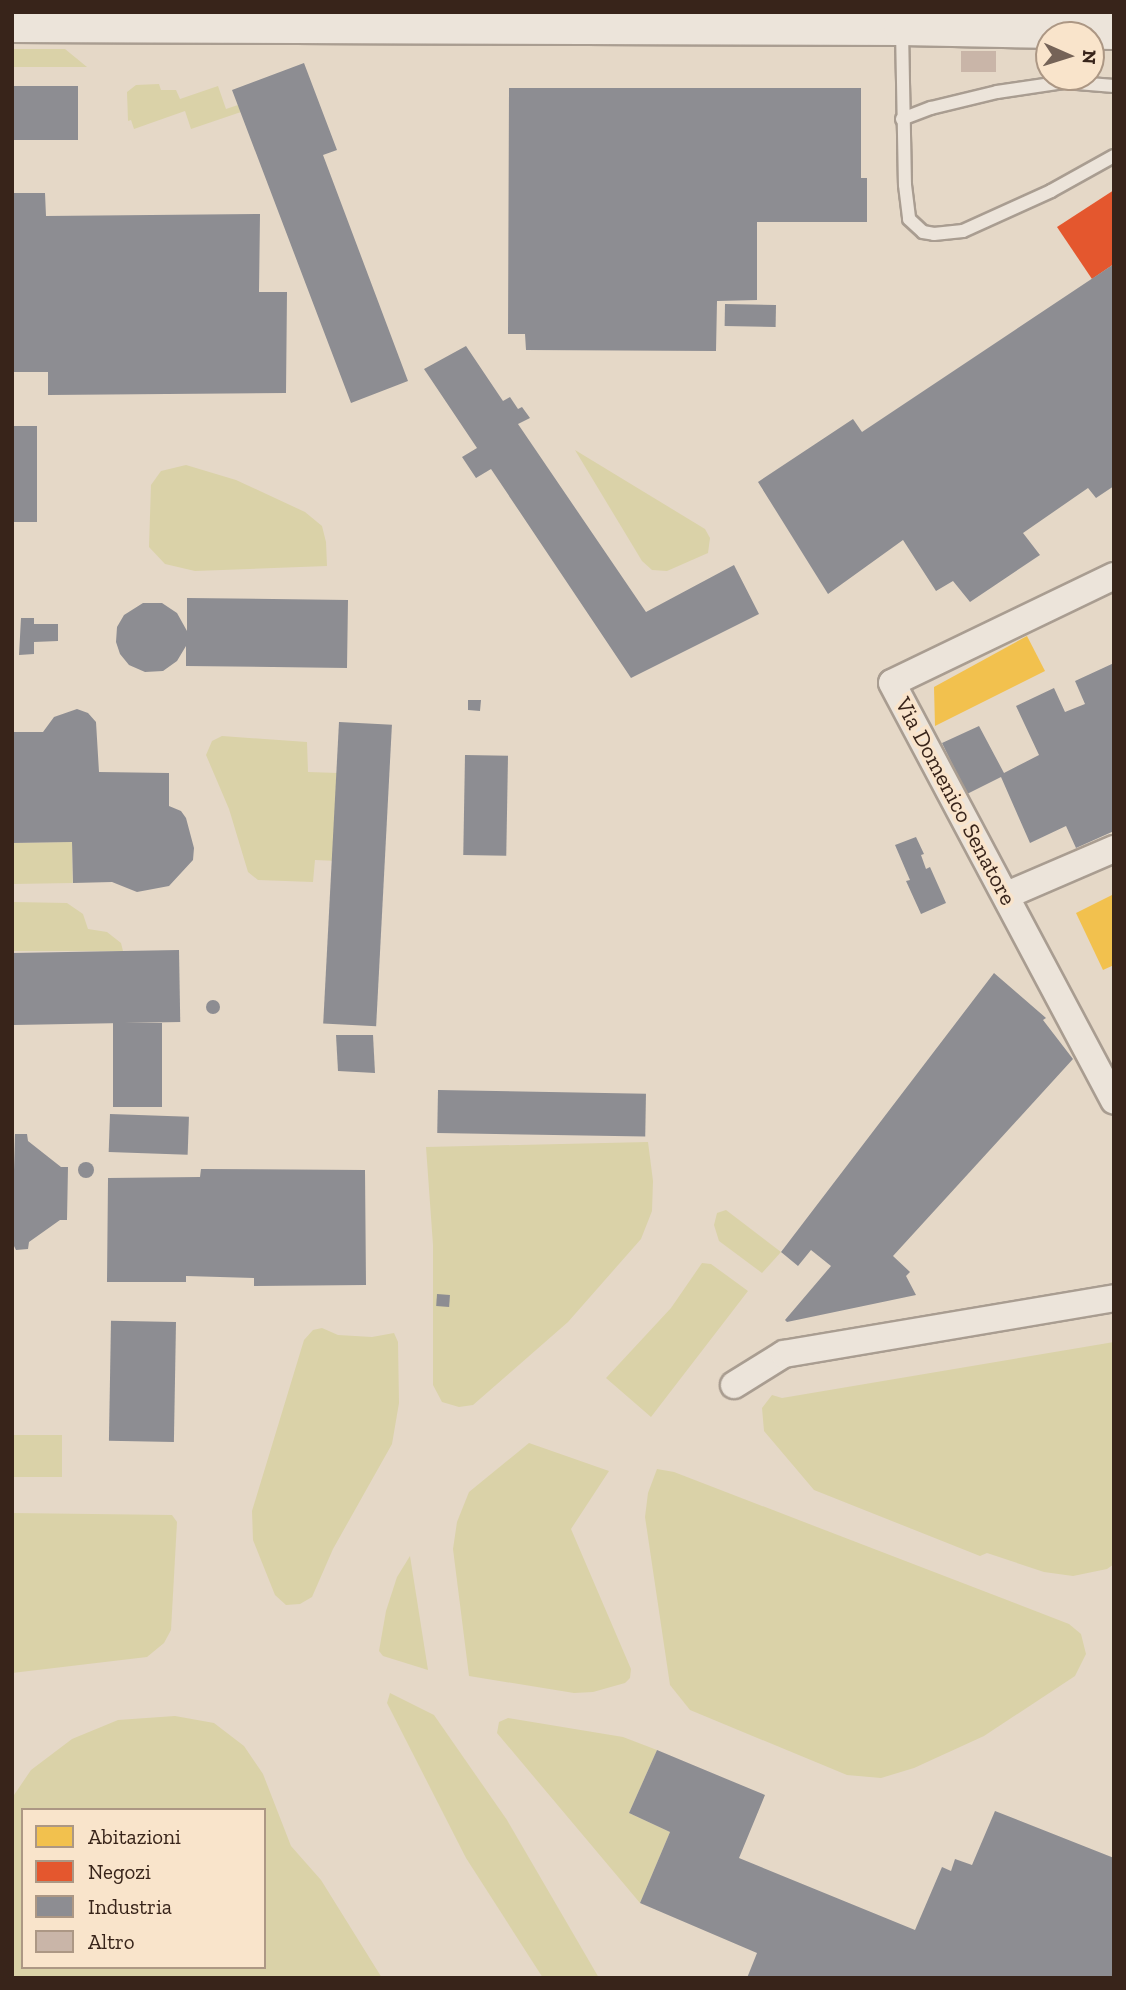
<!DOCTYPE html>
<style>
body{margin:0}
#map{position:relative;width:1126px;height:1990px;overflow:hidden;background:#e5d8c7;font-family:"Zilla Slab",serif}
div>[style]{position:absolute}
.green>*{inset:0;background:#dad2a8;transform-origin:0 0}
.homes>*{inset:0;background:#f2c14e}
.shops>*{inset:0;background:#e4572e}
.industry>*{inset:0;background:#8d8d92;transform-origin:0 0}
.round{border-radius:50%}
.building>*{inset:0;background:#c9b5a8;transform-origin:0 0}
.roads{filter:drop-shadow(2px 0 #a99d91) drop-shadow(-2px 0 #a99d91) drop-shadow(0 2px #a99d91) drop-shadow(0 -2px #a99d91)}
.service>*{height:12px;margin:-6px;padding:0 6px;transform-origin:6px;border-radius:6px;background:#ece4da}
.minor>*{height:26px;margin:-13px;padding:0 13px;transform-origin:13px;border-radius:13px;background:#ece4da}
.secondary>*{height:37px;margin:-18.5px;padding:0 18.5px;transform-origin:18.5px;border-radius:18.5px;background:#ece4da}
span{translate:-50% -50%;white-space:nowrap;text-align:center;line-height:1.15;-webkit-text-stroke:7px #f9e4cb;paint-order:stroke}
.street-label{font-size:23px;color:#38241a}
.frame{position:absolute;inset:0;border:14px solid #38241a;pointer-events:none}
.legend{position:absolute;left:21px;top:1808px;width:245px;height:161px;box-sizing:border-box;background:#f9e4cb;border:2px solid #ac9784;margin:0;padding:9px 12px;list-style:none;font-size:21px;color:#38241a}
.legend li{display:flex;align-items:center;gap:14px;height:35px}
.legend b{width:35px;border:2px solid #ac9784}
.north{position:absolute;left:1035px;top:21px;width:70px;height:70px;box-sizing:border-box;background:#f9e4cb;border:2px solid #ac9784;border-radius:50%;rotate:93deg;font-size:19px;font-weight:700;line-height:28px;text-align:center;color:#38241a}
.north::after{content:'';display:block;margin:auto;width:24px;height:32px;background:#756357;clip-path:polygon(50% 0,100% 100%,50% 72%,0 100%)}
</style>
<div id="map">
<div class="green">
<div style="clip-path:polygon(12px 49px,65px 49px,87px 67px,12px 67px)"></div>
<div style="clip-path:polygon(159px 84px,161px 90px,176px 90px,180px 99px,218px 86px,226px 109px,238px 105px,241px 112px,191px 129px,185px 111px,134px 129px,131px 120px,128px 121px,127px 92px,136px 85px)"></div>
<div style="clip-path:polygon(575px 450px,705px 529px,710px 538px,708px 553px,667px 571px,652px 570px,642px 561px)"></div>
<div style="clip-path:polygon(186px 465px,236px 480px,305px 512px,322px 526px,326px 542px,327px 566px,195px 571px,165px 564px,149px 547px,151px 485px,161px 471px)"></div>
<div style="clip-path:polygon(222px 736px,307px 742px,308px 772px,338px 773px,338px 861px,315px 860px,313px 882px,258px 880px,248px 872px,229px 809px,206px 755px,212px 741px)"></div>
<div style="left:72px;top:842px;width:41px;height:60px;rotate:89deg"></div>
<div style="clip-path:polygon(12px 902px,67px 903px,83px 914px,88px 929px,107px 932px,121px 943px,123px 951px,12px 951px)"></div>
<div style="clip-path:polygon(648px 1142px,653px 1181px,652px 1211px,641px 1239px,568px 1322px,473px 1405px,459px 1407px,442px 1402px,433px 1385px,433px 1245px,426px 1147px)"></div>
<div style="clip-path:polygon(726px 1210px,781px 1252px,762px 1273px,719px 1241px,714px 1225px,717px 1213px)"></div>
<div style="clip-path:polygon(702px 1263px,711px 1264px,748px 1291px,651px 1417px,606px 1378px,671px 1308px)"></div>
<div style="clip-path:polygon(322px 1328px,338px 1335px,372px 1337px,394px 1333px,398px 1342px,399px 1403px,392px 1444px,333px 1549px,312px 1597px,300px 1604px,286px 1605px,275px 1595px,253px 1540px,252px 1511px,304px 1340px,313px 1330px)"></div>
<div style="clip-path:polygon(1114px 1342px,1114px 1564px,1107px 1569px,1073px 1576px,1044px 1572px,987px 1553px,980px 1556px,814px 1490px,764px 1431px,762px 1408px,772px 1395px,782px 1398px)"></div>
<div style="left:12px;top:1435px;width:50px;height:42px"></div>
<div style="clip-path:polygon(529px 1443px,609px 1471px,571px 1529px,631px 1669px,630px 1678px,625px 1683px,593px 1692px,574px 1693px,469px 1676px,453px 1549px,457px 1522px,469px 1492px)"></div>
<div style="clip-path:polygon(657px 1469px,674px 1472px,1069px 1624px,1081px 1634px,1086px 1654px,1075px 1676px,984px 1736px,914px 1768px,881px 1778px,847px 1775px,690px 1710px,670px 1685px,645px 1517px,648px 1493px)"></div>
<div style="clip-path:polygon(12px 1513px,172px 1515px,177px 1522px,171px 1630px,164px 1643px,147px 1657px,12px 1673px)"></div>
<div style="clip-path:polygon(410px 1556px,428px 1670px,383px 1656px,379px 1651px,386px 1611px,397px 1577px)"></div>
<div style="clip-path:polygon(390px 1693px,434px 1715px,507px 1820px,599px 1978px,543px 1978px,466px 1858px,387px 1703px)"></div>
<div style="clip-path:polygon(evenodd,175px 1716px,214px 1723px,244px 1746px,263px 1774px,291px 1846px,321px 1880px,382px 1978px,12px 1978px,12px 1798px,31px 1770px,72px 1739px,118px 1720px,175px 1716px,23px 1810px,264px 1810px,264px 1967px,23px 1967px,23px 1810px)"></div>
<div style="clip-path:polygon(508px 1718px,623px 1737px,657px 1750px,629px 1813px,670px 1832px,640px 1903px,497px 1733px,499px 1722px)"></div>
</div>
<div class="homes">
<div style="clip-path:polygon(1027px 636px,1045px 671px,935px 726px,934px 687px)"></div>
<div style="clip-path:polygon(1114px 894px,1114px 965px,1103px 970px,1076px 913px)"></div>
</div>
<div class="shops">
<div style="clip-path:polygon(1114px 190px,1114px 264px,1092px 279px,1057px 227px)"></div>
</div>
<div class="industry">
<div style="clip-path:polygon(304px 63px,337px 150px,323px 155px,408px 381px,351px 403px,232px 90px)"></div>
<div style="left:12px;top:86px;width:66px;height:54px"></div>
<div style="clip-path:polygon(509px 88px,861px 88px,861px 178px,867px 178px,867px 222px,757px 222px,757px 300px,717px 301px,716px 351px,526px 350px,525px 334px,508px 334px)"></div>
<div style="clip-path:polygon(12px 193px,45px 193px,46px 216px,260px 214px,259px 292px,287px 292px,286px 393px,48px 395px,48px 372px,12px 372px)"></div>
<div style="clip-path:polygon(1114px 264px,1114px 486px,1096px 498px,1088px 488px,1023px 533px,1040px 555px,970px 602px,953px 581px,936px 591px,903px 540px,828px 594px,758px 482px,853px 419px,862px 432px)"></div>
<div style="left:725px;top:304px;width:51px;height:22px;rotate:1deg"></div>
<div style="clip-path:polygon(466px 346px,503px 401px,510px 397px,518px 409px,522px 407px,530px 418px,518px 424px,646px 612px,734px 565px,759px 614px,631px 678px,491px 469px,476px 478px,462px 457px,477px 448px,424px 369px)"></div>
<div style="left:12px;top:426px;width:25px;height:96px"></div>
<div style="clip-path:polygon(187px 598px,348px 600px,347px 668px,186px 666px,186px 646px,177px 661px,163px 671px,145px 672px,129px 665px,120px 654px,116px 642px,117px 627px,124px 615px,143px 603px,162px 603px,177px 613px,187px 631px)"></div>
<div style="clip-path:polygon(21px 618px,34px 618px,34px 624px,58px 624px,58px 641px,34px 642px,34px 654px,19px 655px)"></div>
<div style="clip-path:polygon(1114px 663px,1114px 831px,1076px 848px,1066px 826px,1030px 843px,1001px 777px,967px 794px,942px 743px,979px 726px,1004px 773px,1039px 755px,1016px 706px,1054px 688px,1065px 712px,1085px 704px,1075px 681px)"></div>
<div style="clip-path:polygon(468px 700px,481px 700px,480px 711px,468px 710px)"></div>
<div style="clip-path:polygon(77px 709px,88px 713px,96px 722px,99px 772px,169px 773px,169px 806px,181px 811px,186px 818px,194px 848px,193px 860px,169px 886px,137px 892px,112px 882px,73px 883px,72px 842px,12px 843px,12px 732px,43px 732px,54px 717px)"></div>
<div style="left:339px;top:722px;width:53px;height:302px;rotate:3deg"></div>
<div style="left:465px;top:755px;width:43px;height:100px;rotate:1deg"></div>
<div style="clip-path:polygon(916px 837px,924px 854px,921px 855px,926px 869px,930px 867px,946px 903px,921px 914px,906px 881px,910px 880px,895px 845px)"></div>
<div style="left:179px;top:950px;width:72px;height:167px;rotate:89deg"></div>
<div style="clip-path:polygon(994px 973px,1046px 1018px,1043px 1020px,1073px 1059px,893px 1256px,910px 1272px,906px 1276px,916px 1295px,787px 1322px,785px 1320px,831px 1266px,811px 1250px,798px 1266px,781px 1252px)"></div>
<div class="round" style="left:206px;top:1000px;width:14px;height:14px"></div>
<div style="left:113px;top:1023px;width:49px;height:84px"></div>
<div style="clip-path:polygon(336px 1035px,373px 1035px,375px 1073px,338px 1071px)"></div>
<div style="left:438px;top:1090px;width:208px;height:43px;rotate:1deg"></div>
<div style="left:110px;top:1114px;width:79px;height:38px;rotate:2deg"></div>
<div style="clip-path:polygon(15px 1134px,27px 1134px,28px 1141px,61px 1167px,68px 1167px,67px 1220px,60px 1220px,29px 1242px,28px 1249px,16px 1250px,12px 1242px)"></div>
<div class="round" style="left:78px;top:1162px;width:16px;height:16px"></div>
<div style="clip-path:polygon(201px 1169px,365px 1170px,366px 1285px,254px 1286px,254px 1278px,186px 1276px,186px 1282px,107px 1282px,108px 1178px,200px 1177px)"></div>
<div style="left:437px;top:1294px;width:13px;height:12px;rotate:4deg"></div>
<div style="left:176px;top:1322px;width:120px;height:65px;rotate:91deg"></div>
<div style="clip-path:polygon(657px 1750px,765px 1795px,739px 1858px,915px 1930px,942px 1867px,951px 1871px,955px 1859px,972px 1865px,995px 1811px,1114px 1858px,1114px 1978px,747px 1978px,757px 1953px,640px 1903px,670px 1832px,629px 1813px)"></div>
</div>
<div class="building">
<div style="left:996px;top:51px;width:21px;height:35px;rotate:90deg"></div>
</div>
<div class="roads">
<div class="service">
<div style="left:902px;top:30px;width:155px;rotate:88.9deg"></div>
<div style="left:905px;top:185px;width:34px;rotate:83deg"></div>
<div style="left:909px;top:219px;width:19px;rotate:43deg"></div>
<div style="left:923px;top:232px;width:11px;rotate:10deg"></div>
<div style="left:934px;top:234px;width:29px;rotate:-6deg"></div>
<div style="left:963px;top:231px;width:97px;rotate:-24.4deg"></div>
<div style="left:1051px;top:191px;width:72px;rotate:-29.1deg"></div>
<div style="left:902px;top:119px;width:31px;rotate:-21deg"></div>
<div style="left:931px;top:108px;width:68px;rotate:-13.6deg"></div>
<div style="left:997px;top:92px;width:69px;rotate:-8.4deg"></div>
<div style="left:1065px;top:82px;width:49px;rotate:4.7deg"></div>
</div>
<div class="minor">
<div style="left:1114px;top:576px;width:246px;rotate:154.3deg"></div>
<div style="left:892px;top:683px;width:473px;rotate:62deg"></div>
<div style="left:1007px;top:895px;width:116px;rotate:-23.3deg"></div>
<div style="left:734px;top:1385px;width:59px;rotate:-31.8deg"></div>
<div style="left:784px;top:1354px;width:335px;rotate:-9.6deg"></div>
</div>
<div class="secondary">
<div style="left:12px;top:23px;width:890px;rotate:0.19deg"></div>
<div style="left:902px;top:26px;width:212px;rotate:1.1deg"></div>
</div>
</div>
<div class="street-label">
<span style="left:956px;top:801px;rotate:62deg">Via Domenico Senatore</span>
</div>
<div class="frame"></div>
<ul class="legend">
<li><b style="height:19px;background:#f2c14e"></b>Abitazioni</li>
<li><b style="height:19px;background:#e4572e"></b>Negozi</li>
<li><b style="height:19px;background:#8d8d92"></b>Industria</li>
<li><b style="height:19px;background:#c9b5a8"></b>Altro</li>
</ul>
<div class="north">N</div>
</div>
